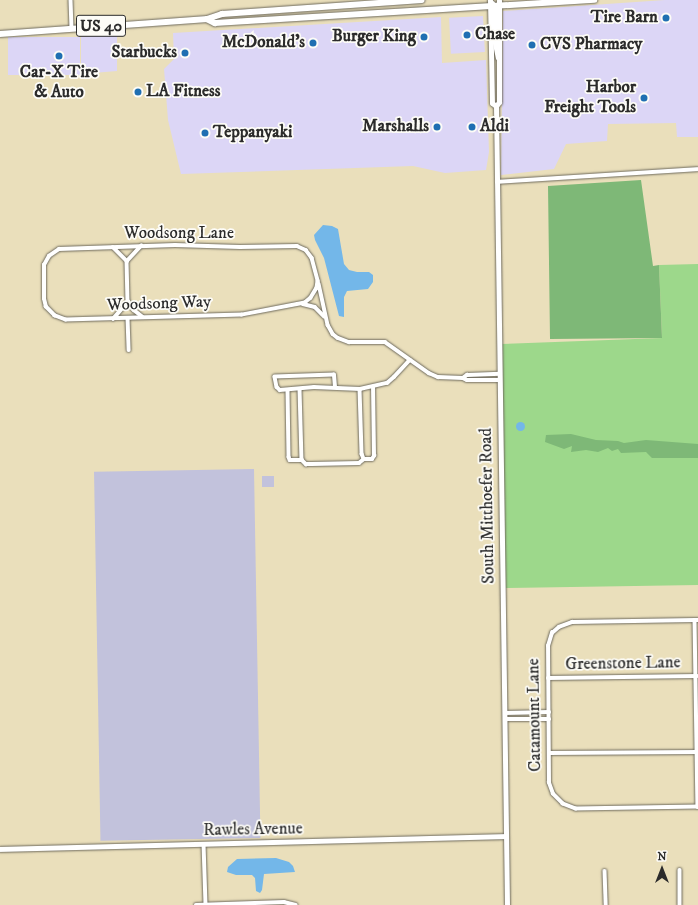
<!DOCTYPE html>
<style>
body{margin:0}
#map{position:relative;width:698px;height:905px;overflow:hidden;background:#eadfbb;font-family:"IM FELL DW Pica",serif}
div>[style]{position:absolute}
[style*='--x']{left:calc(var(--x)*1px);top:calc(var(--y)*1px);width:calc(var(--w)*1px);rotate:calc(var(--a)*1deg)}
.built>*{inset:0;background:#dcd6f6;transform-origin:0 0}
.industrial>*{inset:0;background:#c2c2dc;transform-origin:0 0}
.green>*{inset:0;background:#9dd88b}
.forest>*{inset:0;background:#7eb877}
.water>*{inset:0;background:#73b7e9}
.round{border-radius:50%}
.roads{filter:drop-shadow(0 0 1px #6e6a5d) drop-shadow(0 0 1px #6e6a5d)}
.minor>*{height:3.5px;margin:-1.75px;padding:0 1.75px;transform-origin:1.75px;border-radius:1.75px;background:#fff}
.tertiary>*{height:4.5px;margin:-2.25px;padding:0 2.25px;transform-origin:2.25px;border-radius:2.25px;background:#fff}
.secondary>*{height:5px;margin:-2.5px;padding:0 2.5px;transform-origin:2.5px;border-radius:2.5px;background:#fff}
.primary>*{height:5.5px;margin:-2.75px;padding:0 2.75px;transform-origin:2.75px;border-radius:2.75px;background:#fff}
.dots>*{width:11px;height:11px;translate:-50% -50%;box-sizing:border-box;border:2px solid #fdfcf7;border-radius:50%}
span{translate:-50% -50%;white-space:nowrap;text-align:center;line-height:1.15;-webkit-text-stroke:3.5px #fdfcf7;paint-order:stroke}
.shield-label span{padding:1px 3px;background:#fdfcf7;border:1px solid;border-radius:3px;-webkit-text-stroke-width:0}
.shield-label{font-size:16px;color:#2b2b2b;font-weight:700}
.poi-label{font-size:17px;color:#2b2b2b;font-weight:700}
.right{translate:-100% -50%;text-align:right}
.left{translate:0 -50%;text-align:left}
.street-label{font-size:17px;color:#2b2b2b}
.north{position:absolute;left:642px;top:849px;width:40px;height:40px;-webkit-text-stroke:3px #fdfcf7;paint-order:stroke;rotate:0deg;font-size:11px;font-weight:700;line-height:16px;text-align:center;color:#2b2b2b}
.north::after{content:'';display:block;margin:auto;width:14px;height:18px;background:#2b2b2b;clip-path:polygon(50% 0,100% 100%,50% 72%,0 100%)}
</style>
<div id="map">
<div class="built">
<div style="clip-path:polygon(665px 0,698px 0,698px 137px,677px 137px,676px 123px,608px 124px,607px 141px,566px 144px,554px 169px,501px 175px,503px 11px)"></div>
<div style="left:483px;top:16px;width:36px;height:34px;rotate:87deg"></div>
<div style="clip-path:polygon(441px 17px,442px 63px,486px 60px,489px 152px,486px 170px,445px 173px,413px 166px,181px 174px,168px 120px,164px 69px,174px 59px,173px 33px)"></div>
<div style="clip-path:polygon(117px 34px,117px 71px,81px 74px,81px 37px)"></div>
<div style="left:80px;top:37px;width:38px;height:72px;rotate:90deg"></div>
</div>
<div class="industrial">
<div style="left:254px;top:469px;width:369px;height:160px;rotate:89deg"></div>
<div style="left:262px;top:476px;width:12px;height:11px"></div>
</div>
<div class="green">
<div style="clip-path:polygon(698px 264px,698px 585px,503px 588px,500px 344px,662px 338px,659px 265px)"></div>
</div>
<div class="forest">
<div style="clip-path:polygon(641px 180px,653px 266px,659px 265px,662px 338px,550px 339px,548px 186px)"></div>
<div style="clip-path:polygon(571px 434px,596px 440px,618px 441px,624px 443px,646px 440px,698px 444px,698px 458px,652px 458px,646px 452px,621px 453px,618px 449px,612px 451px,608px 448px,598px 452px,586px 450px,571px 452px,572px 446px,564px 449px,545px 442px,546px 435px)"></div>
</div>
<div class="water">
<div style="clip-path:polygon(323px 225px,332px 226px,338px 229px,344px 264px,349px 270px,357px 272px,369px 272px,373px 275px,373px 282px,368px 289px,347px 291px,344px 297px,344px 317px,339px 316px,324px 258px,315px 240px,314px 235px)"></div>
<div class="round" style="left:515.5px;top:421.5px;width:9px;height:9px"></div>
<div style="clip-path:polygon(276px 858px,289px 862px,293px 866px,295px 872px,264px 874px,262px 890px,260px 893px,256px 891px,255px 878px,252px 875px,236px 875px,227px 872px,228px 867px,237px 859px)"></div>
</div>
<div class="roads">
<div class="minor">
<div style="--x:71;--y:0;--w:28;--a:88"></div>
<div style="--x:497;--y:182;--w:201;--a:-3.7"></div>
<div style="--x:175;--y:245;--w:65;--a:1.8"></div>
<div style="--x:240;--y:247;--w:57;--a:-1"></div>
<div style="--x:297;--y:246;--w:10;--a:24"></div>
<div style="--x:306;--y:250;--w:10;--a:53"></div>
<div style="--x:312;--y:258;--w:24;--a:75"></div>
<div style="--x:318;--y:281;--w:7;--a:98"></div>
<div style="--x:317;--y:288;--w:12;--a:121"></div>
<div style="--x:311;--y:298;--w:8;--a:140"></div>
<div style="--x:305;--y:303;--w:64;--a:169.2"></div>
<div style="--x:242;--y:315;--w:176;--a:178.4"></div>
<div style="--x:66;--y:320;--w:12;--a:-160"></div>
<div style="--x:55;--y:316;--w:13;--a:-135"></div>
<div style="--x:46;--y:307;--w:8;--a:-104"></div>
<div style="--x:44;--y:299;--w:34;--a:-90"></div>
<div style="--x:44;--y:265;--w:10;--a:-61"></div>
<div style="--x:49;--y:256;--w:12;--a:-35"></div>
<div style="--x:59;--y:249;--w:116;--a:-2"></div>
<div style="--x:113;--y:247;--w:20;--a:45"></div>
<div style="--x:127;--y:261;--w:41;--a:88.6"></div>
<div style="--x:127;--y:261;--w:21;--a:-47"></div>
<div style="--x:319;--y:284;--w:42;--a:77.6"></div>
<div style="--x:328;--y:325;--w:10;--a:61"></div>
<div style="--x:333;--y:334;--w:6;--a:39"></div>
<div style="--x:338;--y:338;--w:12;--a:20"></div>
<div style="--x:349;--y:342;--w:36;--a:0"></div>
<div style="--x:385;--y:342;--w:54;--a:35.2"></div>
<div style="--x:429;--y:373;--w:10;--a:24"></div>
<div style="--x:438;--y:377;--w:25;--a:2"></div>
<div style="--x:463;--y:378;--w:5;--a:-37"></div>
<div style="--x:467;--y:375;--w:33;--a:-2"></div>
<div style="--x:128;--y:302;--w:10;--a:53"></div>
<div style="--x:134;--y:310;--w:11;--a:38"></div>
<div style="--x:303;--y:304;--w:12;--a:14"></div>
<div style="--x:315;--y:307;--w:13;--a:45"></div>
<div style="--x:128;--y:318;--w:32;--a:88"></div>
<div style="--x:113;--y:319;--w:23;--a:-49"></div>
<div style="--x:463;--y:378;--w:4;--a:27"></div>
<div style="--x:467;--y:380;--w:33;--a:0"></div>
<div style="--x:335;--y:387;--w:12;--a:-95"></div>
<div style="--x:334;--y:375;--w:59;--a:178.1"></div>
<div style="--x:275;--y:377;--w:10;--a:79"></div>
<div style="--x:277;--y:387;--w:4;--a:45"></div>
<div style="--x:280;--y:390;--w:34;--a:-5"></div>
<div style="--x:314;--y:387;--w:46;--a:2.5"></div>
<div style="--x:360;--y:389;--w:28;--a:-13"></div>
<div style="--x:387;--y:383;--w:9;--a:-41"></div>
<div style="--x:394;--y:377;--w:23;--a:-47"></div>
<div style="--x:300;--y:389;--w:71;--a:88.4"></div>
<div style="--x:302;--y:460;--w:6;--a:45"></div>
<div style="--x:306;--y:464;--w:6;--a:0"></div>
<div style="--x:312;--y:464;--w:47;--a:-1.2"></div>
<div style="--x:359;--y:463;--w:6;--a:-39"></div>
<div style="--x:360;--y:389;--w:65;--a:88.2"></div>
<div style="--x:362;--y:454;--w:5;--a:68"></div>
<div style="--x:364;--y:459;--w:8;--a:0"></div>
<div style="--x:372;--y:459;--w:4;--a:-56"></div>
<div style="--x:374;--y:456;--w:68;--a:-90.8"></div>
<div style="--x:288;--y:391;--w:66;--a:89.1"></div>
<div style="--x:289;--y:457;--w:3;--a:72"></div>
<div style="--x:290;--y:460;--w:12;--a:0"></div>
<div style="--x:695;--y:620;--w:187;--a:89.1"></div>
<div style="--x:698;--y:807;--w:122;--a:179.1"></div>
<div style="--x:576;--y:809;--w:14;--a:-159"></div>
<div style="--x:563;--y:804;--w:14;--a:-135"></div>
<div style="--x:553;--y:794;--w:12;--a:-110"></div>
<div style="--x:549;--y:783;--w:137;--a:-90.4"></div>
<div style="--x:548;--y:646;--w:14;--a:-73"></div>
<div style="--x:552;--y:633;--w:9;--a:-41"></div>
<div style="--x:559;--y:627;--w:14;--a:-21"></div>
<div style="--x:572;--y:622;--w:123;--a:-0.9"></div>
<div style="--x:695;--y:620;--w:3;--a:0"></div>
<div style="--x:548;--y:678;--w:149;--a:-0.8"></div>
<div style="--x:505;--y:713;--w:44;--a:-1.3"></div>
<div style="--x:505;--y:719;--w:44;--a:0"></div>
<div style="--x:549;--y:753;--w:149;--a:-0.4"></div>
<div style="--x:204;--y:844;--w:60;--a:88.1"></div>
<div style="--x:680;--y:870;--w:35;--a:90"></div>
<div style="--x:605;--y:871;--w:34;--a:88"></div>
<div style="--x:196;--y:905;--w:88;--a:-2"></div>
<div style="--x:284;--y:902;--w:12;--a:14"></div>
</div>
<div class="tertiary">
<div style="--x:0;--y:849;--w:506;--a:-1.47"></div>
</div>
<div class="secondary">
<div style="--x:490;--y:0;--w:103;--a:88.9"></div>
<div style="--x:492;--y:103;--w:5;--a:37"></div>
<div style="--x:496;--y:106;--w:799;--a:89.21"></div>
<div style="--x:492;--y:3;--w:4;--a:63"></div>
<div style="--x:494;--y:7;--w:31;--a:90"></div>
<div style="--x:494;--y:38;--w:20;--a:79"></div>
<div style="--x:496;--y:106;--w:5;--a:-53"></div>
<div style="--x:499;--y:102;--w:102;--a:-90"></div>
</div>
<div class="primary">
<div style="--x:207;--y:19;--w:9;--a:27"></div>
<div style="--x:215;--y:23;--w:380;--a:-3.5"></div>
<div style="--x:0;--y:34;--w:208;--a:-4.1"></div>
<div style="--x:207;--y:19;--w:16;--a:-18"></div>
<div style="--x:222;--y:14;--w:200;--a:-4"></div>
</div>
</div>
<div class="dots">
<div style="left:666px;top:18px;background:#1f6fb2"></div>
<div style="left:467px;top:35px;background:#1f6fb2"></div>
<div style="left:424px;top:37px;background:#1f6fb2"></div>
<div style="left:313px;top:43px;background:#1f6fb2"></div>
<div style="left:532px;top:45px;background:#1f6fb2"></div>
<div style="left:185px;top:53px;background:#1f6fb2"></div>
<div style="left:59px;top:56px;background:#1f6fb2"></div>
<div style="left:138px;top:92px;background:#1f6fb2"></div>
<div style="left:644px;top:98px;background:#1f6fb2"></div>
<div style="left:437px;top:127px;background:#1f6fb2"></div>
<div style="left:472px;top:127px;background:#1f6fb2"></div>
<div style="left:205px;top:133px;background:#1f6fb2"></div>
</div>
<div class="shield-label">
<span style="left:101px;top:26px">US 40</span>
</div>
<div class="poi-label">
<span class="right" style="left:658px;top:18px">Tire Barn</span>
<span class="left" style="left:475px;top:35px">Chase</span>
<span class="right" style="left:416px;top:37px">Burger King</span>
<span class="right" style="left:305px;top:43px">McDonald's</span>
<span class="left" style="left:540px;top:45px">CVS Pharmacy</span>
<span class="right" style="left:177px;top:53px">Starbucks</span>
<span style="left:59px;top:83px">Car-X Tire<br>&amp; Auto</span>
<span class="right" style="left:636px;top:98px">Harbor<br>Freight Tools</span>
<span class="left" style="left:146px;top:92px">LA Fitness</span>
<span class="right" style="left:429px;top:127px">Marshalls</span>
<span class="left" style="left:480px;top:127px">Aldi</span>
<span class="left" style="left:213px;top:133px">Teppanyaki</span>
</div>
<div class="street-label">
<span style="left:179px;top:234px">Woodsong Lane</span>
<span style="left:159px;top:304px;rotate:-2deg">Woodsong Way</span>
<span style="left:488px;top:506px;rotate:-91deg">South Mitthoefer Road</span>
<span style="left:623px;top:664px;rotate:-1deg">Greenstone Lane</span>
<span style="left:535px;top:715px;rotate:-91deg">Catamount Lane</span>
<span style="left:253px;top:830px;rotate:-1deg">Rawles Avenue</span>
</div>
<div class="north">N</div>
</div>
